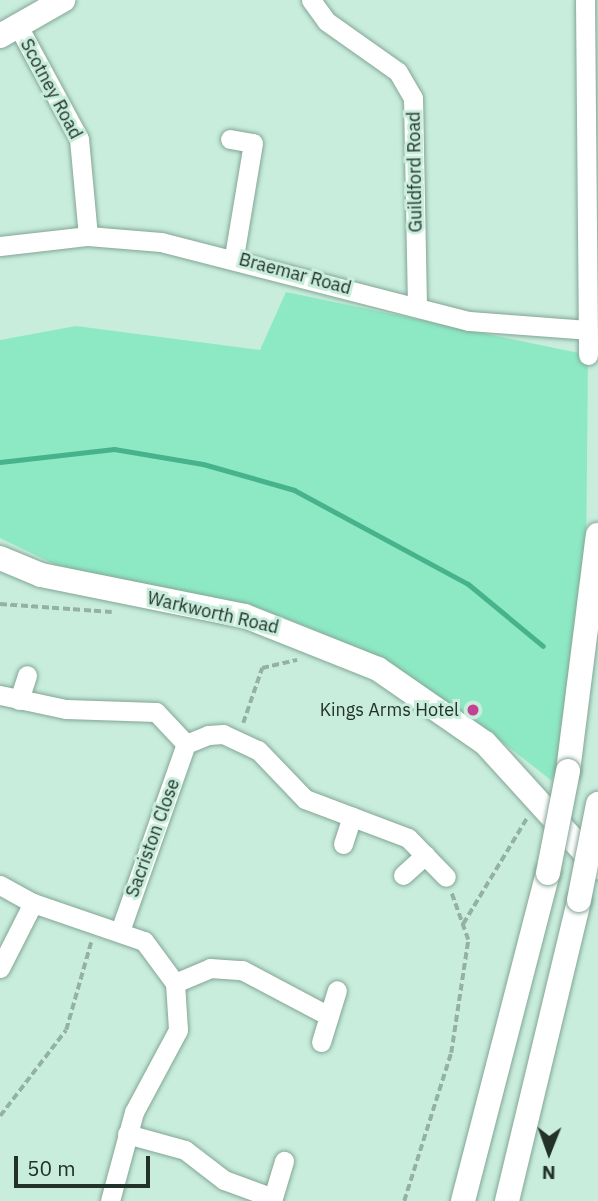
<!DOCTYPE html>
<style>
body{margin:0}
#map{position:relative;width:598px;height:1201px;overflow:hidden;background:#c8eddc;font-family:"IBM Plex Sans",sans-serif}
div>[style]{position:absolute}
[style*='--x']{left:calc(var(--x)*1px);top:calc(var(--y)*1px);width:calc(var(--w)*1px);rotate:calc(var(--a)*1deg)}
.green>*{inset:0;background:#8de9c4}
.stream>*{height:5px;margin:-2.5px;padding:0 2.5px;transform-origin:2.5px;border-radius:2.5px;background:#46b38c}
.path>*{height:3.5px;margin-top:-1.75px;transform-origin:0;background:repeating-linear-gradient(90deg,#94b1a4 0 7px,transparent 0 10.5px)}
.roads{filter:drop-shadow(0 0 2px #83a596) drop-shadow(0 0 2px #83a596)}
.minor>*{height:19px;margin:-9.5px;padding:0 9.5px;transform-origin:9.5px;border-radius:9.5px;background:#fff}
.tertiary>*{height:24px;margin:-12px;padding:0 12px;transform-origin:12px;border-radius:12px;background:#fff}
.bridges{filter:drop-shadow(0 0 2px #83a596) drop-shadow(0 0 2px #83a596)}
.tertiary-bridge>*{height:24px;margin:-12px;padding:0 12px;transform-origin:12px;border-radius:12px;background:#fff}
.dots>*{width:19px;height:19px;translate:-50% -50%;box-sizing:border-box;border:4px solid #c8eddc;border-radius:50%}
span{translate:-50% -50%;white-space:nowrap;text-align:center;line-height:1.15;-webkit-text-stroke:6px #c8eddc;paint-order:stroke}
.street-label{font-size:18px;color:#23312b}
.poi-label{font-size:18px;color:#23312b}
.right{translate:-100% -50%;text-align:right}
.north{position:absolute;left:514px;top:1117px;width:70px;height:70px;-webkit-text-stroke:5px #c8eddc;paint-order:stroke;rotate:181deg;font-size:19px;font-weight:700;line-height:28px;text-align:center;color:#23312b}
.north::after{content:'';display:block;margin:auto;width:24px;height:32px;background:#23312b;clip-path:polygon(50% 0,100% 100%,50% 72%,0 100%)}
.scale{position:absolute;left:14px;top:1156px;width:136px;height:32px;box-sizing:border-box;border:4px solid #23312b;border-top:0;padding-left:9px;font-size:21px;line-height:24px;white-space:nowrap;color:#23312b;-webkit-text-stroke:5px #c8eddc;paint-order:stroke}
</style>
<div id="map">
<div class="green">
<div style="clip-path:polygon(286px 292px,588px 355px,586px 574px,566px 737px,552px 781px,478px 723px,363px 650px,283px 617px,56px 565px,0 538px,0 340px,76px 326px,260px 350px)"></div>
</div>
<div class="stream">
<div style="--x:0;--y:462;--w:115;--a:-6.5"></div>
<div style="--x:114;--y:449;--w:90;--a:9.6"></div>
<div style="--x:203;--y:464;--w:95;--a:15.9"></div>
<div style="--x:294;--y:490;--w:198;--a:28.4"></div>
<div style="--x:468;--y:584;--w:97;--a:39.6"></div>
</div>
<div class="path">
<div style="--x:0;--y:604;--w:112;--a:4.1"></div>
<div style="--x:243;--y:723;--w:58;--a:-70.9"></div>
<div style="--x:262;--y:668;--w:36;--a:-13"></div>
<div style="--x:463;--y:924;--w:124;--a:-58.9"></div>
<div style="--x:0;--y:1116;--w:108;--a:-52.5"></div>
<div style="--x:66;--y:1030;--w:91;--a:-74.1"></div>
<div style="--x:404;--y:1201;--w:155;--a:-72.4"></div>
<div style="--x:451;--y:1053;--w:114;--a:-81.4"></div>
<div style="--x:468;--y:940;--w:51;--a:-109.5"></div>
</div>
<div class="roads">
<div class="minor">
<div style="--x:311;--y:0;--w:26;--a:54"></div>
<div style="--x:326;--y:21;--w:88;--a:35.3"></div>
<div style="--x:398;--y:72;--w:30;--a:60"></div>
<div style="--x:413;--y:98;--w:209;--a:88.9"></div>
<div style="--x:585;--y:0;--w:355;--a:89.5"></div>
<div style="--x:18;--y:26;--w:128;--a:61.6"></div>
<div style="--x:79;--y:139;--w:97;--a:84.7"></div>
<div style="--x:230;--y:139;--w:23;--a:10"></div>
<div style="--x:253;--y:143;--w:116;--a:99.5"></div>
<div style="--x:0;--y:246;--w:89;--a:-6.5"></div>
<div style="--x:88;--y:236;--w:73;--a:4.7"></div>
<div style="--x:161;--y:242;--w:318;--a:14.4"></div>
<div style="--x:469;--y:321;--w:119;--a:4.3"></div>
<div style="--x:0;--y:695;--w:67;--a:12"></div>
<div style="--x:66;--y:709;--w:90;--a:1.9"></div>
<div style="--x:156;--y:712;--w:44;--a:46.8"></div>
<div style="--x:19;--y:700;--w:26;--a:-72"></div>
<div style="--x:343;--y:844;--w:29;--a:-72"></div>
<div style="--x:403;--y:875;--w:30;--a:-42"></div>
<div style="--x:0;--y:885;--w:38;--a:29"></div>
<div style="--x:33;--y:903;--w:117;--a:18.9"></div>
<div style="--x:144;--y:941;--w:52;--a:53.6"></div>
<div style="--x:175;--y:983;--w:47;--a:86.3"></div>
<div style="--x:178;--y:1030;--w:93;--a:118.2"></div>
<div style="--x:134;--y:1112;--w:92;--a:105.1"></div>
<div style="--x:120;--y:931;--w:198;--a:-70.6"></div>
<div style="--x:186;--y:744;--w:24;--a:-22"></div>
<div style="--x:208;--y:735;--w:15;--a:-4"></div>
<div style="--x:223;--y:734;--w:38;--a:25"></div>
<div style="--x:258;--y:750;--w:68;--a:46.2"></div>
<div style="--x:305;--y:799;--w:110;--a:20.7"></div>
<div style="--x:408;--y:838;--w:54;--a:45.7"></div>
<div style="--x:0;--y:968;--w:73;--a:-63.1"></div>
<div style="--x:175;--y:983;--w:38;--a:-23"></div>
<div style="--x:210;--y:968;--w:32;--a:4"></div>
<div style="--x:242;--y:970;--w:98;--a:27.9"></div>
<div style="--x:321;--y:1042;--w:54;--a:-72.9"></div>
<div style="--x:127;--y:1134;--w:60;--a:15.4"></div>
<div style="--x:185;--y:1150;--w:49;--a:37.6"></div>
<div style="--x:224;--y:1180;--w:52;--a:20.2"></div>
<div style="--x:272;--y:1201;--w:42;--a:-73.3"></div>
</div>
<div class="tertiary">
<div style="--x:0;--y:36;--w:73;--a:-29.7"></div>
<div style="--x:0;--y:558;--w:44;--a:22.5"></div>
<div style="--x:41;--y:575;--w:208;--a:11.4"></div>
<div style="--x:245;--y:616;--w:143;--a:21.7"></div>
<div style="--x:378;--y:669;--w:130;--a:34.7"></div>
<div style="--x:485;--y:743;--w:168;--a:47.7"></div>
<div style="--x:568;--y:771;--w:238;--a:-82.8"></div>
<div style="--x:463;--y:1201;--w:339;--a:-75.5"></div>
<div style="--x:507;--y:1201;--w:309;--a:-76.5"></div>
</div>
</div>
<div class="bridges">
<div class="tertiary-bridge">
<div style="--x:548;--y:873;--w:104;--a:-78.9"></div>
<div style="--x:579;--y:900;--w:98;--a:-78.8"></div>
</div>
</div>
<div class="dots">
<div style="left:473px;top:710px;background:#c24491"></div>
</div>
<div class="street-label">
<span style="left:51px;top:89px;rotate:62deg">Scotney Road</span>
<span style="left:415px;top:172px;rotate:-91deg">Guildford Road</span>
<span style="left:295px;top:274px;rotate:15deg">Braemar Road</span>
<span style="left:213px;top:613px;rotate:13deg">Warkworth Road</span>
<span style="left:153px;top:838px;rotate:-70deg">Sacriston Close</span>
</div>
<div class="poi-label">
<span class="right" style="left:459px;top:710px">Kings Arms Hotel</span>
</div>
<div class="north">N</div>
<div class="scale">50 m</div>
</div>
